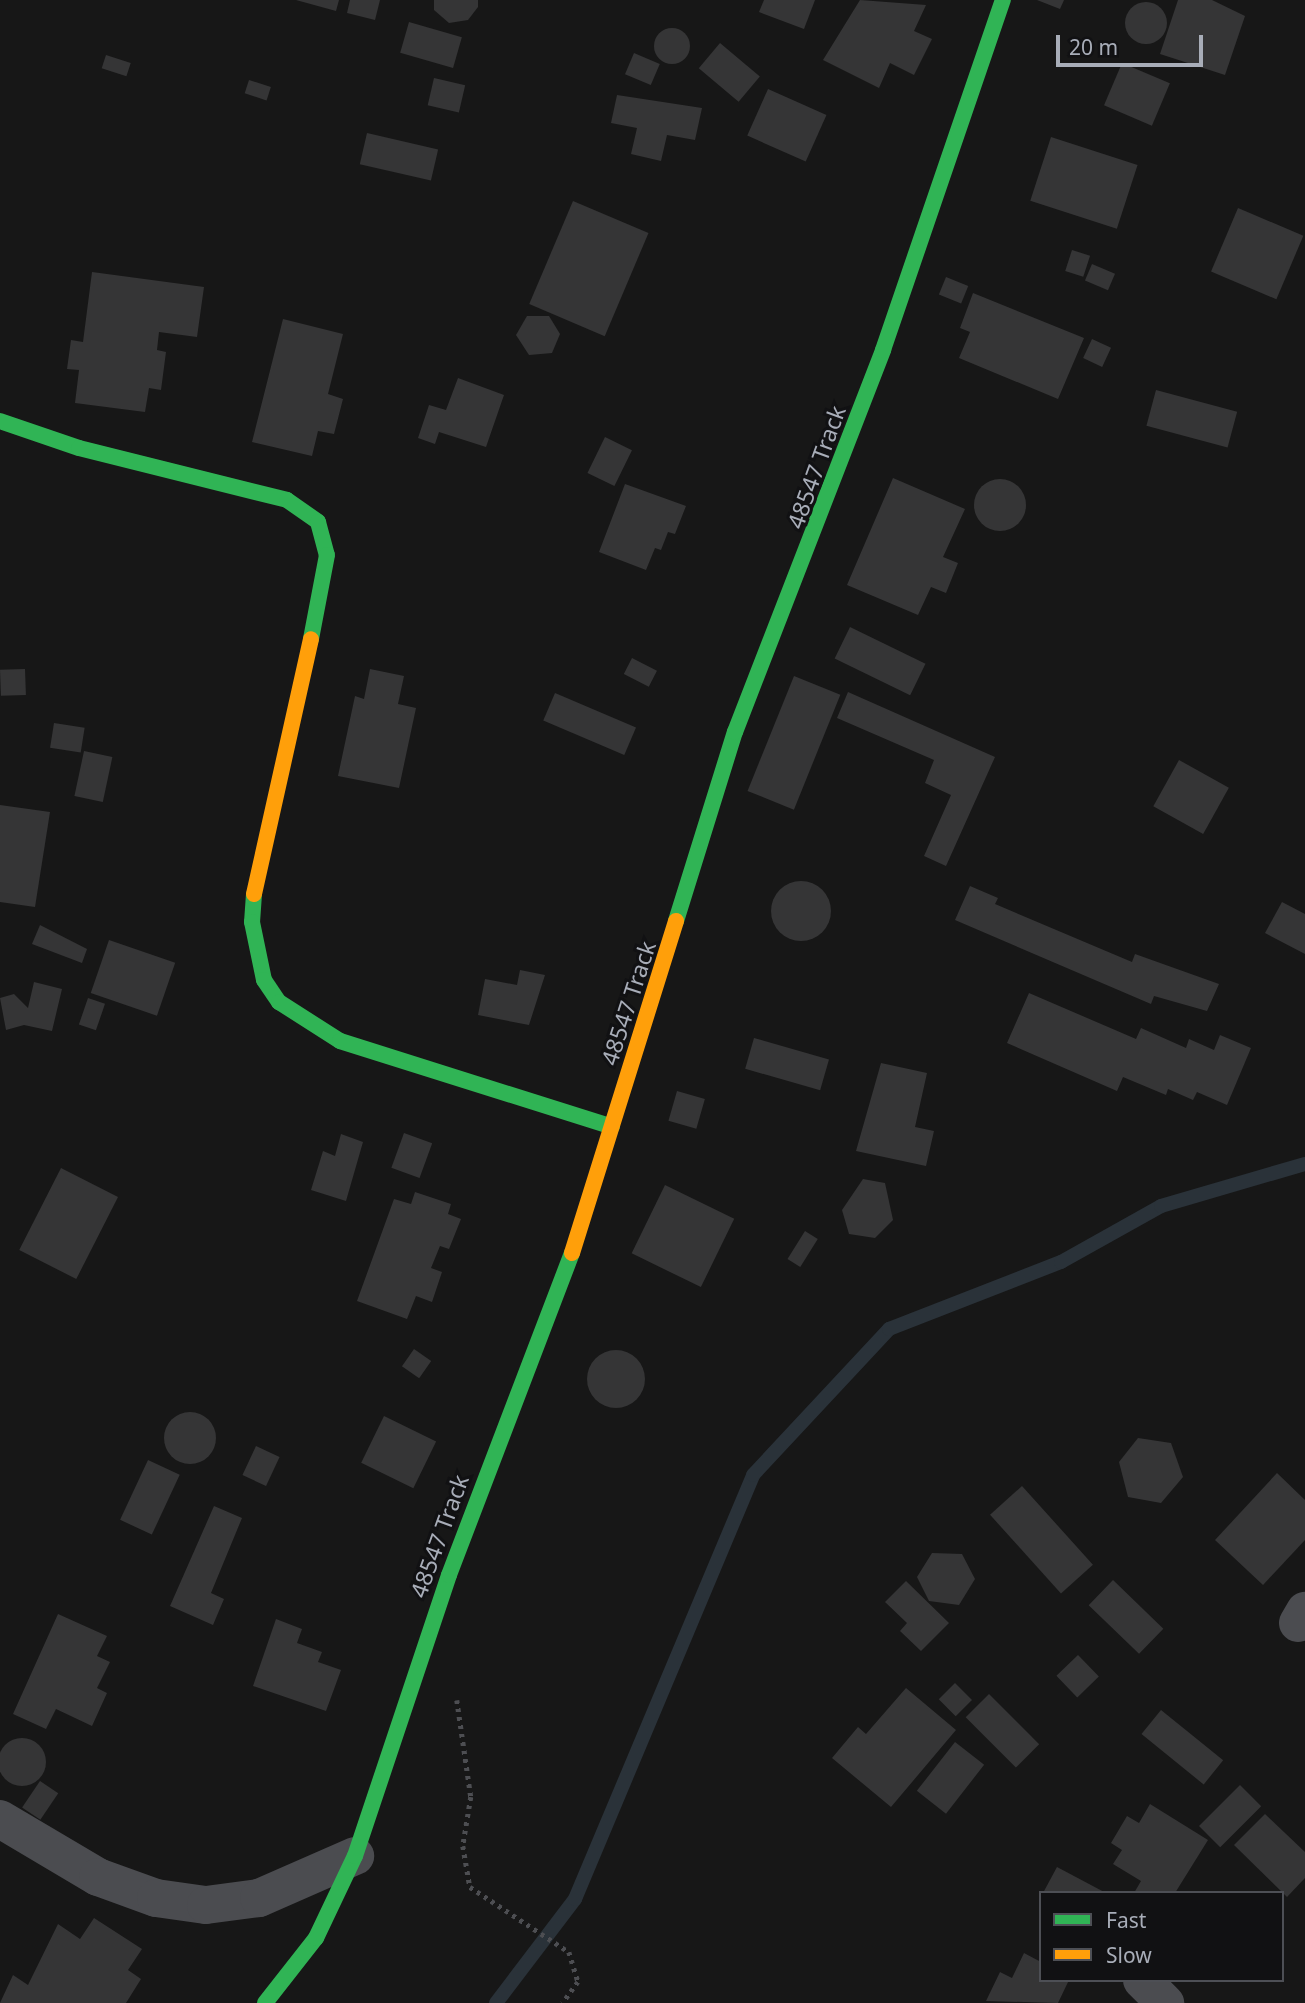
<!DOCTYPE html>
<style>
body{margin:0}
#map{position:relative;width:1305px;height:2003px;overflow:hidden;background:#171717;font-family:"Noto Sans",sans-serif}
div>[style]{position:absolute}
[style*='--x']{left:calc(var(--x)*1px);top:calc(var(--y)*1px);width:calc(var(--w)*1px);rotate:calc(var(--a)*1deg)}
.stream>*{height:14px;margin:-7px;padding:0 7px;transform-origin:7px;border-radius:7px;background:#2a3239}
.building>*{inset:0;background:#353536;transform-origin:0 0}
.round{border-radius:50%}
.path>*{height:4.5px;margin-top:-2.25px;transform-origin:0;background:repeating-linear-gradient(90deg,#4d4e52 0 3.5px,transparent 0 8.5px)}
.street>*{height:38px;margin:-19px;padding:0 19px;transform-origin:19px;border-radius:19px;background:#4b4c50}
.fast>*{height:16px;margin:-8px;padding:0 8px;transform-origin:8px;border-radius:8px;background:#30b455}
.slow>*{height:16px;margin:-8px;padding:0 8px;transform-origin:8px;border-radius:8px;background:#ff9f0a}
span{translate:-50% -50%;white-space:nowrap;text-align:center;line-height:1.15;-webkit-text-stroke:6px #111113;paint-order:stroke}
.street-label{font-size:23px;color:#a8adb8}
.legend{position:absolute;left:1039px;top:1891px;width:245px;height:91px;box-sizing:border-box;background:#111113;border:2px solid #4d4f55;margin:0;padding:9px 12px;list-style:none;font-size:21px;color:#a8adb8}
.legend li{display:flex;align-items:center;gap:14px;height:35px}
.legend b{width:35px;border:2px solid #4d4f55}
.scale{position:absolute;left:1056px;top:35px;width:147px;height:32px;box-sizing:border-box;border:4px solid #a8adb8;border-top:0;padding-left:9px;font-size:21px;line-height:24px;white-space:nowrap;color:#a8adb8;-webkit-text-stroke:5px #111113;paint-order:stroke}
</style>
<div id="map">
<div class="stream">
<div style="--x:496;--y:2003;--w:131;--a:-52.8"></div>
<div style="--x:575;--y:1899;--w:460;--a:-67.2"></div>
<div style="--x:753;--y:1475;--w:200;--a:-47"></div>
<div style="--x:889;--y:1329;--w:185;--a:-21.3"></div>
<div style="--x:1061;--y:1262;--w:115;--a:-29.2"></div>
<div style="--x:1161;--y:1206;--w:150;--a:-16.3"></div>
</div>
<div class="building">
<div style="clip-path:polygon(296px 0,339px 0,336px 11px)"></div>
<div style="clip-path:polygon(350px 0,380px 0,375px 20px,347px 13px)"></div>
<div style="clip-path:polygon(434px 0,478px 0,478px 7px,468px 20px,449px 23px,434px 10px)"></div>
<div style="clip-path:polygon(764px 0,815px 0,804px 29px,759px 12px)"></div>
<div style="clip-path:polygon(860px 0,926px 5px,914px 31px,932px 39px,914px 75px,890px 63px,879px 88px,823px 60px)"></div>
<div style="clip-path:polygon(1037px 0,1064px 0,1060px 9px)"></div>
<div style="clip-path:polygon(1178px 0,1212px 0,1245px 16px,1225px 75px,1160px 54px)"></div>
<div class="round" style="left:1125px;top:2px;width:42px;height:42px"></div>
<div style="left:409px;top:22px;width:55px;height:32px;rotate:16deg"></div>
<div class="round" style="left:654px;top:28px;width:36px;height:36px"></div>
<div style="left:720px;top:43px;width:52px;height:33px;rotate:40deg"></div>
<div style="left:634px;top:53px;width:28px;height:23px;rotate:23deg"></div>
<div style="left:106px;top:55px;width:26px;height:14px;rotate:18deg"></div>
<div style="left:1122px;top:63px;width:52px;height:46px;rotate:23deg"></div>
<div style="left:434px;top:78px;width:32px;height:28px;rotate:13deg"></div>
<div style="left:249px;top:80px;width:23px;height:14px;rotate:18deg"></div>
<div style="left:768px;top:89px;width:64px;height:51px;rotate:24deg"></div>
<div style="clip-path:polygon(617px 95px,702px 108px,695px 140px,667px 135px,661px 161px,631px 154px,637px 128px,611px 123px)"></div>
<div style="left:367px;top:133px;width:73px;height:32px;rotate:13deg"></div>
<div style="left:1051px;top:137px;width:91px;height:67px;rotate:18deg"></div>
<div style="left:573px;top:201px;width:82px;height:112px;rotate:23deg"></div>
<div style="left:1238px;top:208px;width:71px;height:69px;rotate:23deg"></div>
<div style="left:1072px;top:250px;width:19px;height:22px;rotate:18deg"></div>
<div style="left:1092px;top:264px;width:25px;height:18px;rotate:23deg"></div>
<div style="clip-path:polygon(92px 272px,204px 287px,197px 337px,159px 332px,157px 350px,166px 352px,161px 390px,149px 388px,145px 412px,75px 403px,79px 370px,67px 369px,71px 340px,83px 342px)"></div>
<div style="left:946px;top:277px;width:24px;height:19px;rotate:22deg"></div>
<div style="clip-path:polygon(973px 293px,1084px 338px,1058px 399px,959px 358px,970px 332px,960px 328px)"></div>
<div style="clip-path:polygon(527px 316px,549px 316px,560px 334px,552px 353px,529px 355px,516px 335px)"></div>
<div style="clip-path:polygon(283px 319px,343px 334px,328px 394px,343px 399px,334px 434px,318px 431px,312px 456px,252px 442px)"></div>
<div style="left:1092px;top:339px;width:21px;height:21px;rotate:25deg"></div>
<div style="clip-path:polygon(458px 378px,504px 395px,486px 447px,439px 432px,435px 444px,418px 438px,429px 405px,446px 410px)"></div>
<div style="left:1156px;top:390px;width:84px;height:37px;rotate:15deg"></div>
<div style="left:605px;top:437px;width:30px;height:40px;rotate:26deg"></div>
<div style="clip-path:polygon(893px 478px,965px 509px,943px 557px,958px 563px,946px 593px,931px 587px,918px 615px,847px 585px)"></div>
<div class="round" style="left:974px;top:479px;width:52px;height:52px"></div>
<div style="clip-path:polygon(625px 484px,686px 506px,675px 534px,668px 532px,661px 550px,655px 548px,646px 570px,599px 552px)"></div>
<div style="left:850px;top:627px;width:84px;height:35px;rotate:26deg"></div>
<div style="left:632px;top:658px;width:28px;height:18px;rotate:27deg"></div>
<div style="left:25px;top:669px;width:26px;height:25px;rotate:88deg"></div>
<div style="clip-path:polygon(370px 669px,404px 676px,398px 704px,416px 708px,399px 788px,338px 776px,355px 696px,364px 699px)"></div>
<div style="left:794px;top:676px;width:50px;height:124px;rotate:22deg"></div>
<div style="clip-path:polygon(848px 692px,995px 757px,946px 866px,924px 856px,951px 795px,925px 783px,934px 760px,837px 718px)"></div>
<div style="left:555px;top:693px;width:88px;height:30px;rotate:23deg"></div>
<div style="left:54px;top:723px;width:31px;height:25px;rotate:9deg"></div>
<div style="left:84px;top:751px;width:29px;height:46px;rotate:12deg"></div>
<div style="left:1179px;top:760px;width:57px;height:53px;rotate:29deg"></div>
<div style="clip-path:polygon(0 805px,50px 812px,35px 907px,0 902px)"></div>
<div class="round" style="left:771px;top:881px;width:60px;height:60px"></div>
<div style="clip-path:polygon(970px 886px,998px 898px,995px 904px,1132px 962px,1135px 954px,1219px 984px,1207px 1011px,1154px 996px,1151px 1004px,955px 920px)"></div>
<div style="clip-path:polygon(1282px 902px,1305px 914px,1305px 954px,1265px 933px)"></div>
<div style="clip-path:polygon(40px 925px,87px 949px,82px 963px,32px 944px)"></div>
<div style="left:109px;top:940px;width:70px;height:56px;rotate:19deg"></div>
<div style="clip-path:polygon(520px 970px,545px 975px,529px 1025px,478px 1015px,485px 979px,517px 985px)"></div>
<div style="clip-path:polygon(34px 982px,62px 989px,52px 1031px,24px 1025px,6px 1030px,0 998px,14px 994px,28px 1008px)"></div>
<div style="clip-path:polygon(1029px 993px,1136px 1039px,1141px 1028px,1186px 1048px,1189px 1039px,1214px 1050px,1220px 1035px,1251px 1048px,1227px 1105px,1197px 1092px,1193px 1100px,1168px 1089px,1166px 1095px,1123px 1077px,1117px 1091px,1007px 1043px)"></div>
<div style="left:88px;top:998px;width:18px;height:28px;rotate:19deg"></div>
<div style="left:754px;top:1038px;width:78px;height:32px;rotate:16deg"></div>
<div style="clip-path:polygon(881px 1063px,927px 1073px,915px 1127px,934px 1131px,926px 1166px,856px 1151px)"></div>
<div style="left:677px;top:1091px;width:29px;height:31px;rotate:16deg"></div>
<div style="left:404px;top:1133px;width:30px;height:37px;rotate:20deg"></div>
<div style="clip-path:polygon(341px 1134px,363px 1142px,346px 1201px,311px 1190px,323px 1151px,335px 1156px)"></div>
<div style="left:61px;top:1168px;width:64px;height:92px;rotate:27deg"></div>
<div style="clip-path:polygon(863px 1179px,885px 1183px,893px 1220px,875px 1238px,849px 1234px,842px 1210px)"></div>
<div style="left:665px;top:1185px;width:77px;height:76px;rotate:26deg"></div>
<div style="clip-path:polygon(415px 1192px,451px 1204px,448px 1214px,461px 1219px,449px 1249px,440px 1246px,431px 1268px,442px 1272px,432px 1302px,416px 1296px,407px 1319px,357px 1301px,394px 1199px,411px 1204px)"></div>
<div style="left:805px;top:1231px;width:15px;height:33px;rotate:32deg"></div>
<div style="left:414px;top:1349px;width:21px;height:21px;rotate:35deg"></div>
<div class="round" style="left:587px;top:1350px;width:58px;height:58px"></div>
<div class="round" style="left:164px;top:1412px;width:52px;height:52px"></div>
<div style="left:384px;top:1416px;width:58px;height:52px;rotate:26deg"></div>
<div style="clip-path:polygon(1138px 1438px,1171px 1443px,1183px 1477px,1161px 1503px,1128px 1497px,1119px 1462px)"></div>
<div style="left:256px;top:1446px;width:26px;height:32px;rotate:25deg"></div>
<div style="left:148px;top:1460px;width:35px;height:66px;rotate:25deg"></div>
<div style="clip-path:polygon(1277px 1473px,1305px 1500px,1305px 1540px,1263px 1585px,1215px 1540px)"></div>
<div style="left:1022px;top:1486px;width:106px;height:43px;rotate:48deg"></div>
<div style="clip-path:polygon(214px 1506px,242px 1518px,211px 1593px,224px 1599px,213px 1625px,170px 1606px)"></div>
<div style="clip-path:polygon(932px 1553px,962px 1554px,975px 1579px,959px 1605px,929px 1601px,917px 1577px)"></div>
<div style="left:1113px;top:1580px;width:70px;height:35px;rotate:44deg"></div>
<div style="clip-path:polygon(906px 1581px,949px 1623px,921px 1651px,900px 1631px,907px 1623px,885px 1602px)"></div>
<div style="clip-path:polygon(58px 1614px,107px 1636px,97px 1656px,110px 1662px,97px 1688px,107px 1693px,92px 1726px,56px 1709px,46px 1729px,13px 1714px)"></div>
<div style="clip-path:polygon(276px 1619px,302px 1629px,297px 1643px,322px 1652px,318px 1662px,341px 1670px,326px 1711px,253px 1686px)"></div>
<div style="left:1078px;top:1655px;width:30px;height:30px;rotate:46deg"></div>
<div style="left:955px;top:1683px;width:24px;height:23px;rotate:45deg"></div>
<div style="clip-path:polygon(906px 1688px,956px 1730px,891px 1807px,832px 1758px,858px 1727px,866px 1734px)"></div>
<div style="left:989px;top:1694px;width:71px;height:33px;rotate:45deg"></div>
<div style="left:1161px;top:1710px;width:80px;height:31px;rotate:39deg"></div>
<div class="round" style="left:-2px;top:1738px;width:48px;height:48px"></div>
<div style="left:955px;top:1742px;width:37px;height:62px;rotate:38deg"></div>
<div style="left:40px;top:1781px;width:22px;height:32px;rotate:34deg"></div>
<div style="left:1240px;top:1785px;width:30px;height:58px;rotate:45deg"></div>
<div style="clip-path:polygon(1150px 1804px,1208px 1840px,1175px 1893px,1134px 1893px,1141px 1881px,1113px 1864px,1122px 1850px,1111px 1843px,1127px 1816px,1139px 1823px)"></div>
<div style="clip-path:polygon(1265px 1814px,1305px 1852px,1305px 1878px,1287px 1897px,1234px 1845px)"></div>
<div style="clip-path:polygon(1057px 1867px,1106px 1893px,1043px 1893px)"></div>
<div style="clip-path:polygon(94px 1918px,142px 1949px,128px 1970px,141px 1979px,126px 2003px,0 2003px,13px 1975px,28px 1985px,58px 1924px,80px 1939px)"></div>
<div style="clip-path:polygon(1024px 1953px,1041px 1962px,1041px 1980px,1069px 1980px,1058px 2003px,986px 2001px,1000px 1972px,1012px 1978px)"></div>
</div>
<div class="path">
<div style="--x:457;--y:1700;--w:98;--a:81.8"></div>
<div style="--x:471;--y:1797;--w:50;--a:99.3"></div>
<div style="--x:463;--y:1846;--w:42;--a:80.3"></div>
<div style="--x:470;--y:1887;--w:118;--a:33.3"></div>
<div style="--x:569;--y:1952;--w:31;--a:73"></div>
<div style="--x:578;--y:1982;--w:26;--a:126"></div>
</div>
<div class="street">
<div style="--x:1298;--y:1623;--w:14;--a:-60"></div>
<div style="--x:0;--y:1819;--w:114;--a:30.6"></div>
<div style="--x:98;--y:1877;--w:62;--a:19.9"></div>
<div style="--x:156;--y:1898;--w:50;--a:8"></div>
<div style="--x:206;--y:1905;--w:53;--a:-7.5"></div>
<div style="--x:259;--y:1898;--w:105;--a:-23.6"></div>
<div style="--x:1142;--y:1980;--w:33;--a:45"></div>
</div>
<div class="fast">
<div style="--x:0;--y:421;--w:83;--a:18.9"></div>
<div style="--x:79;--y:448;--w:214;--a:14"></div>
<div style="--x:287;--y:500;--w:38;--a:35"></div>
<div style="--x:318;--y:522;--w:34;--a:75"></div>
<div style="--x:327;--y:555;--w:86;--a:100.8"></div>
<div style="--x:254;--y:894;--w:28;--a:94"></div>
<div style="--x:252;--y:922;--w:59;--a:78.3"></div>
<div style="--x:264;--y:980;--w:27;--a:56"></div>
<div style="--x:279;--y:1002;--w:72;--a:32.6"></div>
<div style="--x:340;--y:1041;--w:285;--a:17.5"></div>
<div style="--x:676;--y:921;--w:198;--a:-72.7"></div>
<div style="--x:735;--y:732;--w:410;--a:-68.8"></div>
<div style="--x:883;--y:350;--w:370;--a:-71.1"></div>
<div style="--x:265;--y:2003;--w:83;--a:-51.9"></div>
<div style="--x:316;--y:1938;--w:91;--a:-64.6"></div>
<div style="--x:355;--y:1856;--w:296;--a:-71.5"></div>
<div style="--x:449;--y:1575;--w:345;--a:-69.1"></div>
</div>
<div class="slow">
<div style="--x:254;--y:894;--w:261;--a:-77.4"></div>
<div style="--x:572;--y:1253;--w:348;--a:-72.6"></div>
</div>
<div class="street-label">
<span style="left:816px;top:467px;rotate:-70deg">48547 Track</span>
<span style="left:628px;top:1003px;rotate:-72deg">48547 Track</span>
<span style="left:439px;top:1536px;rotate:-70deg">48547 Track</span>
</div>
<ul class="legend">
<li><b style="height:9px;background:#30b455"></b>Fast</li>
<li><b style="height:9px;background:#ff9f0a"></b>Slow</li>
</ul>
<div class="scale">20 m</div>
</div>
